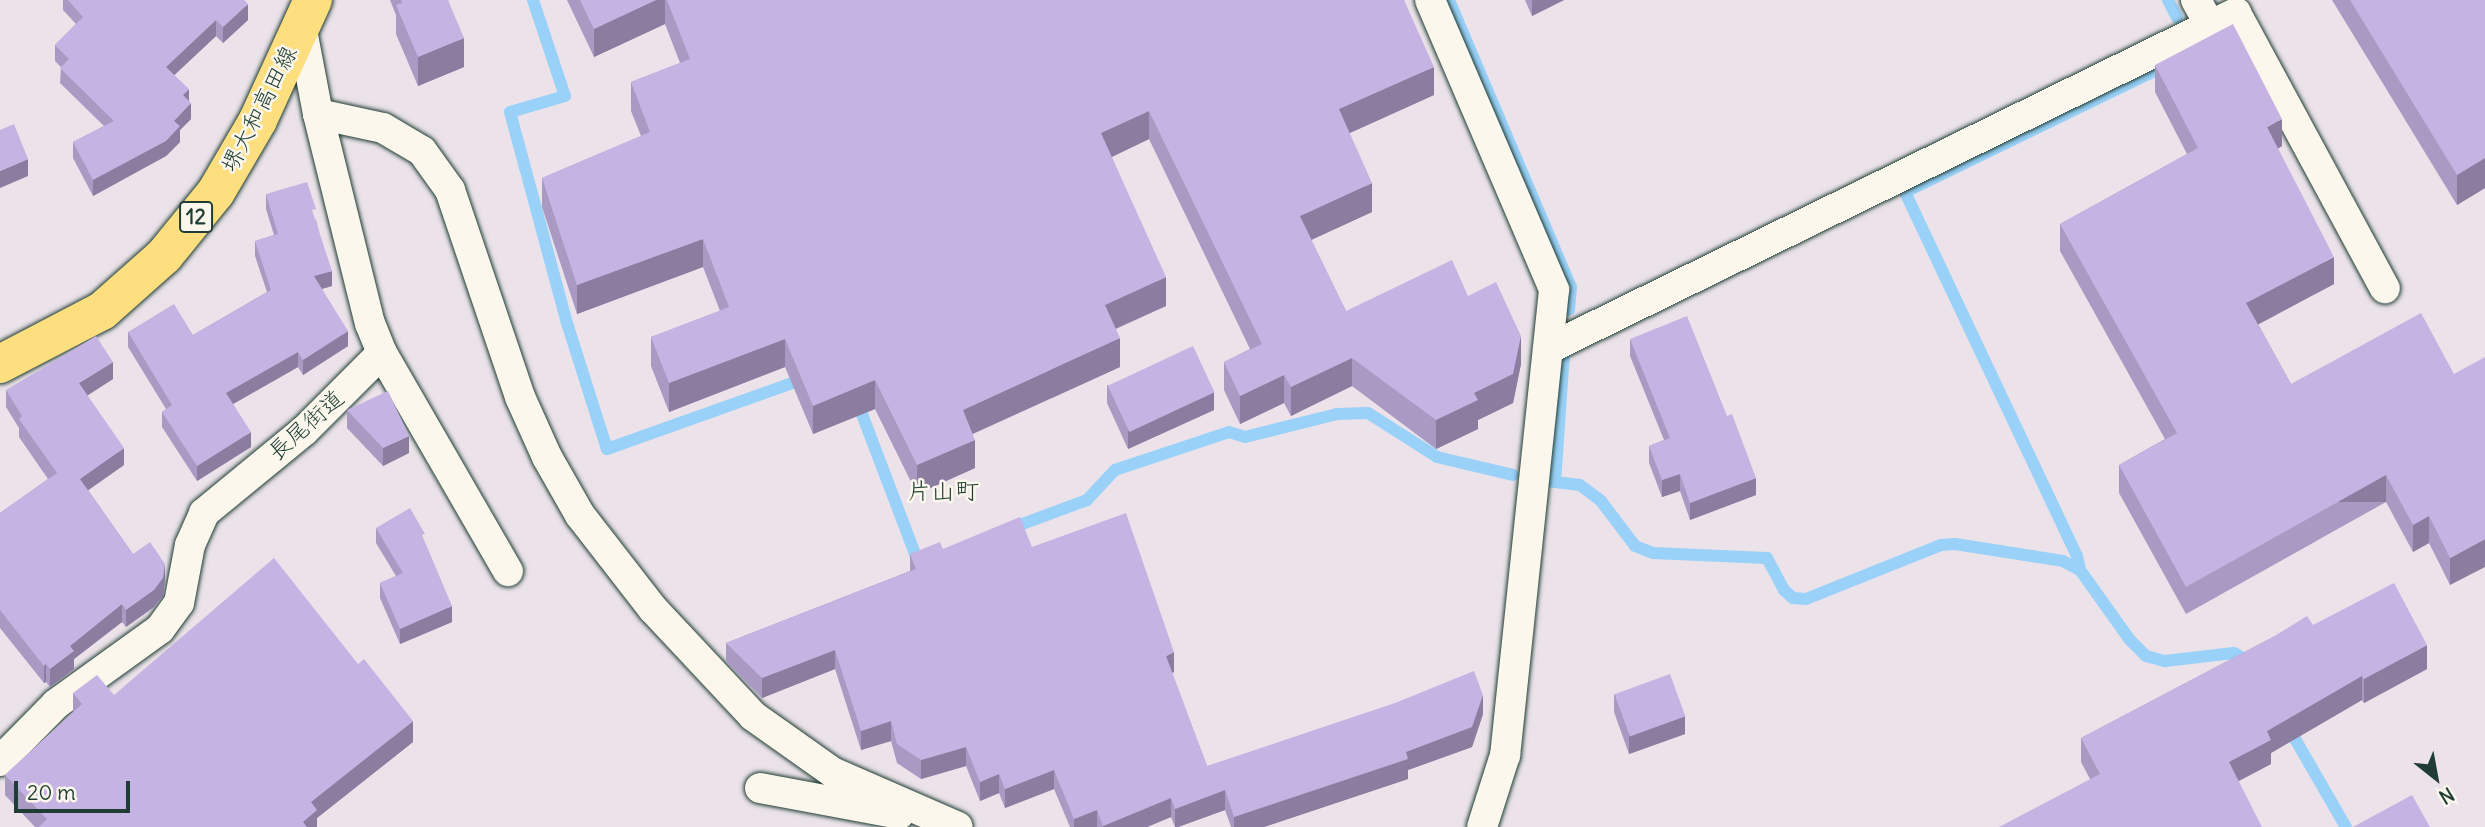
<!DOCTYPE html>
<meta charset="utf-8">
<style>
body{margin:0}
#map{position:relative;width:2485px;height:827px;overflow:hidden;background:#ebe3e9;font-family:Delius,"Klee One",sans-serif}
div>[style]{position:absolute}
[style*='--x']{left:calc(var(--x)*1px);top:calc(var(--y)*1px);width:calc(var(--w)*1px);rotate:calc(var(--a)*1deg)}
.stream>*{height:12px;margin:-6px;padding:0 6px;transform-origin:6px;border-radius:6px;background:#99d1f8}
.roads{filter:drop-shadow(0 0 2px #1f3d34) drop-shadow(0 0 2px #1f3d34)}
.street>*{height:30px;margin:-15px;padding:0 15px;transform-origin:15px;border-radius:15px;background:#fbf7ec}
.primary>*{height:38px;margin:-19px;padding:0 19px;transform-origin:19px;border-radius:19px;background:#fddf80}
.wall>*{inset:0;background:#a99ac3}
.shaded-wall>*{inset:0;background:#8a7d9f;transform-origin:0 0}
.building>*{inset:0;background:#c5b3e3;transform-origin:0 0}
span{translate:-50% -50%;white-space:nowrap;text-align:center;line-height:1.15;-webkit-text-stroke:5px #fbf7ec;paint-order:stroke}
.shield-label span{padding:2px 5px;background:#fbf7ec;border:2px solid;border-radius:5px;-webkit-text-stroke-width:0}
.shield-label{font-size:21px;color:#1f3d34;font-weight:700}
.street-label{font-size:23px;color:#1f3d34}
.neighbourhood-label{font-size:24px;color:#1f3d34}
.north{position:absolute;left:2401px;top:743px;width:70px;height:70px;-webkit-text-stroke:5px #fbf7ec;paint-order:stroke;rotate:149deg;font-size:19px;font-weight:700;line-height:28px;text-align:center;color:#1f3d34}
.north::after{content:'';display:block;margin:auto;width:24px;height:32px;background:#1f3d34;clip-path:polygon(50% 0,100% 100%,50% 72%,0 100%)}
.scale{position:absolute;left:14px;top:781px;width:116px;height:32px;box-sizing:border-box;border:4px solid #1f3d34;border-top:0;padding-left:9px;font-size:21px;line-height:24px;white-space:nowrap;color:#1f3d34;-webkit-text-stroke:5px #fbf7ec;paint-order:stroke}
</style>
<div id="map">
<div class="stream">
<div style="--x:533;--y:0;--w:101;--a:71.6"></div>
<div style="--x:565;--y:96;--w:57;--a:163.8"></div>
<div style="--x:510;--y:112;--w:219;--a:74.9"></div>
<div style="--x:567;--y:323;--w:132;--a:72.4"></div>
<div style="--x:607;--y:449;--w:211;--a:-19.6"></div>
<div style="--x:1449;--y:0;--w:312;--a:67"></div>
<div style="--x:1571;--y:287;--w:23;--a:95"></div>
<div style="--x:2168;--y:0;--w:20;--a:63"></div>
<div style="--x:857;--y:401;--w:172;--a:69.2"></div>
<div style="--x:918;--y:562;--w:5;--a:-11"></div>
<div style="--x:1547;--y:481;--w:33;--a:7"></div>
<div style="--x:1580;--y:485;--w:26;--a:37"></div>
<div style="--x:1601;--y:501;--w:56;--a:52.9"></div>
<div style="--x:1635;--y:546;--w:19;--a:21"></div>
<div style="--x:1653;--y:553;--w:114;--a:2.5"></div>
<div style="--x:1767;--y:558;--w:36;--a:62"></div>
<div style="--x:1784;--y:590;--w:12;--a:42"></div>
<div style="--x:1793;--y:598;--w:13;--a:4"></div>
<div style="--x:1806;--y:599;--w:145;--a:-21.8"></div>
<div style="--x:1941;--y:545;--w:14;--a:-4"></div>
<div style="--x:1955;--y:544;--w:109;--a:8.9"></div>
<div style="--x:2063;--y:561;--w:19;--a:28"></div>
<div style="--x:2080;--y:570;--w:86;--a:54.5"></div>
<div style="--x:2130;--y:640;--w:23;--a:45"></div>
<div style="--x:2146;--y:656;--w:20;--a:15"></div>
<div style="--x:2165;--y:661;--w:69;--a:-6.6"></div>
<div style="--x:2234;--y:653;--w:21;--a:31"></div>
<div style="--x:1555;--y:482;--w:128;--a:-86"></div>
<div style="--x:1009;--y:529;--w:83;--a:-20.4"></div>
<div style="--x:1087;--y:500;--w:41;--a:-47"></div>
<div style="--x:1115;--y:470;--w:120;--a:-18.4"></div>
<div style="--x:1229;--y:432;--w:17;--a:17"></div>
<div style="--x:1245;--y:437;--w:95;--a:-14"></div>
<div style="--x:1337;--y:414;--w:31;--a:-2"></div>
<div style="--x:1368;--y:413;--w:82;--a:32.5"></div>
<div style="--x:1437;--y:457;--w:78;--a:13.3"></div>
<div style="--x:2080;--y:570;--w:14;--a:-102"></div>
<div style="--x:2077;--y:556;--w:403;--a:-115.3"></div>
<div style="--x:1905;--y:192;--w:293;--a:-25.9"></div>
<div style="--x:2287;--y:725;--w:118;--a:60"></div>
</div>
<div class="roads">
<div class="street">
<div style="--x:1430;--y:0;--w:315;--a:66.8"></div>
<div style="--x:1554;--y:290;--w:468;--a:96"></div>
<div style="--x:1505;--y:755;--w:76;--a:107.7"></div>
<div style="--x:2196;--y:0;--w:29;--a:61"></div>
<div style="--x:2210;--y:25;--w:29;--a:-25"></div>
<div style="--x:2236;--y:13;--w:313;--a:61.6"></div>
<div style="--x:318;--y:114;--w:66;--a:12.2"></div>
<div style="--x:383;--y:128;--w:45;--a:30.5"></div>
<div style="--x:422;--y:151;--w:48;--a:54.3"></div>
<div style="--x:450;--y:190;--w:219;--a:71.3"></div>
<div style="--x:520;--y:397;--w:66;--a:65.8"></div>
<div style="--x:547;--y:457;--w:67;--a:60.4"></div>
<div style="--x:580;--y:515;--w:119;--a:52.2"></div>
<div style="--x:653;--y:609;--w:146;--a:46.9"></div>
<div style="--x:753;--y:716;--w:97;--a:35.3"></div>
<div style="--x:832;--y:772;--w:137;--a:23.6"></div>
<div style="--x:1548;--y:349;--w:737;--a:-26.08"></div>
<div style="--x:382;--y:353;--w:252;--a:60"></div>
<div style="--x:0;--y:761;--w:80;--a:-45.5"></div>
<div style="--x:56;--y:704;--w:128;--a:-35.8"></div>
<div style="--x:160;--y:629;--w:32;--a:-54"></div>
<div style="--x:179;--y:603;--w:59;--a:-79.3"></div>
<div style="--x:190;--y:545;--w:35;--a:-66"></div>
<div style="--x:204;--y:513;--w:129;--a:-39.4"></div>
<div style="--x:304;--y:431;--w:110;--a:-45"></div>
<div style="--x:382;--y:353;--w:31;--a:-112"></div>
<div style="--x:370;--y:324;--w:216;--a:-103.9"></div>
<div style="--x:318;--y:114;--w:96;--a:-100.8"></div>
<div style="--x:760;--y:788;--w:142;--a:10.5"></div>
</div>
<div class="primary">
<div style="--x:0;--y:364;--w:115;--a:-27.5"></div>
<div style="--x:102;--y:311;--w:83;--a:-41.6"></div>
<div style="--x:164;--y:256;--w:82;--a:-50.9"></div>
<div style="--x:216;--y:192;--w:83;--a:-59.7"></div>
<div style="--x:258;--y:120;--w:132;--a:-65.4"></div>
</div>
</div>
<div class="wall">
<div style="clip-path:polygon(63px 0,244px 0,248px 20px,223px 43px,216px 36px,174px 75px,189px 100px,191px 119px,180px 130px,180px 142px,166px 156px,93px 196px,73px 158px,73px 142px,104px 126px,60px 83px,61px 67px,55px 61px,55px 45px,76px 24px,63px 10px)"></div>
<div style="clip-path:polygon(390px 0,448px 0,464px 67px,418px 86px,396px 34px,396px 15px)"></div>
<div style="clip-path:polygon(567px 0,1404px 0,1434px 95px,1349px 133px,1372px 212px,1311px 240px,1346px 311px,1468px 296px,1521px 364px,1513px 403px,1478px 420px,1478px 429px,1436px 449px,1352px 386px,1291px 416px,1284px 403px,1240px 424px,1224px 390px,1224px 362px,1250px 349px,1149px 139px,1112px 157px,1166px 306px,1116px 329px,1120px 367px,973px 434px,975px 468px,917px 494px,875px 409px,813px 434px,785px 367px,669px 412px,651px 366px,651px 337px,720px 311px,703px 267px,577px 314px,542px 207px,542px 178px,641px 136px,631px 111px,631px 82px,680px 63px,665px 24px,594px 57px)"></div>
<div style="clip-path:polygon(1525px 0,1564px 0,1532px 16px)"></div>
<div style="clip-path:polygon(2332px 0,2485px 0,2485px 188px,2457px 205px)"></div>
<div style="clip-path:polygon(2155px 65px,2282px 146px,2278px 149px,2334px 284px,2258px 324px,2291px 384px,2454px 374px,2450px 585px,2429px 543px,2413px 552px,2386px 502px,2186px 614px,2119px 493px,2119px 465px,2165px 439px,2060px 251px,2060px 224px,2187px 154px,2155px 92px)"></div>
<div style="clip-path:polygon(266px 194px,316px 220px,332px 286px,322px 289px,348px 346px,303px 375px,298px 367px,233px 404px,251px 447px,197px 481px,162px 427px,162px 412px,166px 409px,128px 347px,128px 332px,193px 335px,267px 292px,255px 256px,255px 241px,274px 235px,266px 209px)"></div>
<div style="clip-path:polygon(1630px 339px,1756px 495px,1690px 520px,1680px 491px,1662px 497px,1649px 463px,1649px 446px,1664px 440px,1630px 356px)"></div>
<div style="clip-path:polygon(113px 379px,87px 395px,124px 465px,88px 490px,133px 554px,165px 582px,163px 596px,154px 607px,126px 627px,122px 622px,74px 659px,74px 669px,50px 687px,46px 682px,44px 683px,0 628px,0 513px,48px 479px,19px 437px,19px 428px,6px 407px,6px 390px)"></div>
<div style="clip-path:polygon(1107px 385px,1214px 410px,1128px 449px,1107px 403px)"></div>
<div style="clip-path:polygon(347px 410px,409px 453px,383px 466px,347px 428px)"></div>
<div style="clip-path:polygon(376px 528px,425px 543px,452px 622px,400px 644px,380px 598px,380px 583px,396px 576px,376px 543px)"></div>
<div style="clip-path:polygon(1032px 547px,1174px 672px,1172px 673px,1207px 766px,1483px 714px,1472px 747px,1408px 770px,1408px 779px,1264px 827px,1231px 827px,1225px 810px,1178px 827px,1175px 827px,1171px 817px,1147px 827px,1070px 827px,1054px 789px,1005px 808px,999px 793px,980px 801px,966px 766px,921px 779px,897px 763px,891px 741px,861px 750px,835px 669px,762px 698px,726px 662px,726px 643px,910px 571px,910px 554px,943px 549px)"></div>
<div style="clip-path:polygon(2313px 625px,2427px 669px,2364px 703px,2362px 700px,2271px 753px,2271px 764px,2239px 781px,2090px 779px,2081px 762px,2081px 738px,2273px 637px)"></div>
<div style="clip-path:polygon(73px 693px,114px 695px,413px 742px,317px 818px,317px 827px,35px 827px,5px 795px,5px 775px,73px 712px)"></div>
<div style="clip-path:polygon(1614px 694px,1685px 734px,1629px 754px,1614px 712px)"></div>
</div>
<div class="shaded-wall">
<div style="clip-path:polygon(656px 0,665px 0,665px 24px,594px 57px,594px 29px)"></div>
<div style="clip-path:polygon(1532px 0,1564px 0,1532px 16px)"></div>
<div style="clip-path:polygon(248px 4px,248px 20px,223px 43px,223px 27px)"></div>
<div style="clip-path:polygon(216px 20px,216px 36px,166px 83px,166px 67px)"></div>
<div style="clip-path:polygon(464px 38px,464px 67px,418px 86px,418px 57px)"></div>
<div style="clip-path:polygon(1434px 67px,1434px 95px,1339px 138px,1339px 109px)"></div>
<div style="clip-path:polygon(189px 89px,189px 104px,183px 95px)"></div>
<div style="clip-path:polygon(191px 103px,191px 119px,180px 130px,180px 142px,166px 156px,93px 196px,93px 180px,174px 121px)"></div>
<div style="clip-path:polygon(1149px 111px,1149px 139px,1101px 162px,1101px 133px)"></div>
<div style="clip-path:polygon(2282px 119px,2282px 146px,2267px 154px,2267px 127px)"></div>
<div style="clip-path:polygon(2485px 158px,2485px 188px,2457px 205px,2457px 175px)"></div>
<div style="clip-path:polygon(28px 159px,28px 176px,0 188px,0 171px)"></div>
<div style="clip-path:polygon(1372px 183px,1372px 212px,1300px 245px,1300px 216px)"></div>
<div style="clip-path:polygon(703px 239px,703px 267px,577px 314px,577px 285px)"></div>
<div style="clip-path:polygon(2334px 257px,2334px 284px,2246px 331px,2246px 303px)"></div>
<div style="clip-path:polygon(332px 271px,332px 286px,314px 291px,314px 276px)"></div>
<div style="clip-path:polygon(1166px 277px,1166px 306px,1105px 333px,1105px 305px)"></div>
<div style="clip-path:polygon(348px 331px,348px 346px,303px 375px,303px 360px)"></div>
<div style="clip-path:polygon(1521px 336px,1521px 364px,1513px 403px,1478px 420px,1478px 429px,1436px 449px,1436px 420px,1474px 393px)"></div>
<div style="clip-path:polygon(1120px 338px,1120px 367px,963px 438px,963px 410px)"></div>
<div style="clip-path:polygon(785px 339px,785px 367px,669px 412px,669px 383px)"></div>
<div style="clip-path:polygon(298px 352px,298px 367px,226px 408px,226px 393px)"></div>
<div style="clip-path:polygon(1352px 358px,1352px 386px,1291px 416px,1291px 387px)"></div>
<div style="clip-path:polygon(113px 362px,113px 379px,79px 401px,79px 383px)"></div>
<div style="clip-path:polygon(1284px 375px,1284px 403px,1240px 424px,1240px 396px)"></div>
<div style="clip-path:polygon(875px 380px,875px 409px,813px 434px,813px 406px)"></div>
<div style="clip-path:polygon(1214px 392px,1214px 410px,1128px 449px,1128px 431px)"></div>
<div style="clip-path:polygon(251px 432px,251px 447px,197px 481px,197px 466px)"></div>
<div style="clip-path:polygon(409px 436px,409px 453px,383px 466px,383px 448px)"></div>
<div style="clip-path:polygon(975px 440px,975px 468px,917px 494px,917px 465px)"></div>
<div style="clip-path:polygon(124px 448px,124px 465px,80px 496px,80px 479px)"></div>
<div style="clip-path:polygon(1680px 474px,1680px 491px,1662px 497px,1662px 480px)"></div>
<div style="left:2386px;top:475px;width:27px;height:229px;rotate:90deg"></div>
<div style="clip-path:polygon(1756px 478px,1756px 495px,1690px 520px,1690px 503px)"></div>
<div style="clip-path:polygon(2429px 516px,2429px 543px,2413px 552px,2413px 525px)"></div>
<div style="clip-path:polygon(2485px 539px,2485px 567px,2450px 585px,2450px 558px)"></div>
<div style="clip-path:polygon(165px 564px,165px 582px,163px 596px,154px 607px,126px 627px,126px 610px)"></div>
<div style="clip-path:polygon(122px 604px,122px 622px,74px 659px,74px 669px,50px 687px,50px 669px,70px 646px)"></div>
<div style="clip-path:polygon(452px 606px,452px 622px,400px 644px,400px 629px)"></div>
<div style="clip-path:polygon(2427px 645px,2427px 669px,2364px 703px,2364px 679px)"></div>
<div style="clip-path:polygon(835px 650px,835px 669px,762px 698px,762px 678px)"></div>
<div style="clip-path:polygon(1174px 652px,1174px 672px,1166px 675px,1166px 656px)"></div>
<div style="clip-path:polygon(46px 664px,46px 682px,44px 683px,44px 666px)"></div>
<div style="clip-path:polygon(2362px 676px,2362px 700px,2271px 753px,2271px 764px,2229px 786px,2229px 762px,2267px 731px)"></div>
<div style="clip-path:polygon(1483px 695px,1483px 714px,1472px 747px,1408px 770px,1408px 779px,1264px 827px,1234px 827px,1234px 817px,1406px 752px)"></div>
<div style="clip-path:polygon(1685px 716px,1685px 734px,1629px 754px,1629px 736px)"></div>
<div style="clip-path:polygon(413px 721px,413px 742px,317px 818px,317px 827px,303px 827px,303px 822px,311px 802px)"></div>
<div style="clip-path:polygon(891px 721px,891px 741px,861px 750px,861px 731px)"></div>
<div style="clip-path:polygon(966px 747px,966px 766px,921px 779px,921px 760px)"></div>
<div style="clip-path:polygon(1054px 770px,1054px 789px,1005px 808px,1005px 789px)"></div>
<div style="clip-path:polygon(999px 774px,999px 793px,980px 801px,980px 782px)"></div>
<div style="clip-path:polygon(1225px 790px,1225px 810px,1178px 827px,1175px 827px,1175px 809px)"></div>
<div style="clip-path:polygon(1171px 798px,1171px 817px,1147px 827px,1103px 827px,1103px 826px)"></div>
<div style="clip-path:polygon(1097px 810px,1097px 827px,1074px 827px,1074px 819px)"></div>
</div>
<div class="building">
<div style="clip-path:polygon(68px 0,244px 0,248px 4px,223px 27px,216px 20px,166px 67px,189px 89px,183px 95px,191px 103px,174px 121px,180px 126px,166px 141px,93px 180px,73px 142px,114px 121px,60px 68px,69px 59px,55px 45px,83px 17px)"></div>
<div style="clip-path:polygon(401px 0,448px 0,464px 38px,418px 57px,396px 5px,402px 3px)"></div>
<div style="clip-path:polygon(580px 0,656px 0,594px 29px)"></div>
<div style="clip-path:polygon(667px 0,1404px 0,1434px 67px,1339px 109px,1372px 183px,1300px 216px,1346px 311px,1452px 260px,1468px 296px,1496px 282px,1521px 336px,1513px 374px,1474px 393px,1478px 400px,1436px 420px,1352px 358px,1291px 387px,1284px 375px,1240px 396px,1224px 362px,1262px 344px,1149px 111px,1101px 133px,1166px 277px,1105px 305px,1120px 338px,963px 410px,975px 440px,917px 465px,875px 380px,813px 406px,785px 339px,669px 383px,651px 337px,729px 307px,703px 239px,577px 285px,542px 178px,650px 132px,631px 82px,690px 59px)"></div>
<div style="clip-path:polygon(2350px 0,2485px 0,2485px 158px,2457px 175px)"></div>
<div style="clip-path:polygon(2233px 24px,2282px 119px,2267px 127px,2334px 257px,2246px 303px,2291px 384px,2421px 313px,2454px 374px,2485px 357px,2485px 539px,2450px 558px,2429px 516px,2413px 525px,2386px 475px,2186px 587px,2119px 465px,2177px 433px,2060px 224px,2198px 148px,2155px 65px)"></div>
<div style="clip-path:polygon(14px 124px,28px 159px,0 171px,0 130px)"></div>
<div style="clip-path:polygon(307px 182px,316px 209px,312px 210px,332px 271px,314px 276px,348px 331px,303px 360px,298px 352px,226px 393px,251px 432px,197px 466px,162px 412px,172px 405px,128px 332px,174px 304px,193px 335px,271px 290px,255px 241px,278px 234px,266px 194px)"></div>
<div style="clip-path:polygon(1687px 316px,1727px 416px,1732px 414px,1756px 478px,1690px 503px,1680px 474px,1662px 480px,1649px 446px,1670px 438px,1630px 339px)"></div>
<div style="clip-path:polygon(96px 336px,113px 362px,79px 383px,124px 448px,80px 479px,133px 554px,150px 542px,165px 564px,163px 578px,154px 590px,126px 610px,122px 604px,70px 646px,74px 651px,50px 669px,46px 664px,44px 666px,0 610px,0 513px,57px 473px,19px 419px,22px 416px,6px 390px)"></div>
<div style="left:1193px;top:346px;width:51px;height:94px;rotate:65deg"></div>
<div style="clip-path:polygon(388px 391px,409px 436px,383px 448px,347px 410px)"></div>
<div style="clip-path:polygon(410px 508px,425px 534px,422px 535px,452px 606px,400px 629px,380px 583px,403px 573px,376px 528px)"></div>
<div style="clip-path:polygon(1126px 513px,1174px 652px,1166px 656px,1207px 766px,1395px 703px,1474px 671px,1483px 695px,1472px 727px,1406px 752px,1408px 759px,1234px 817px,1225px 790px,1175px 809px,1171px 798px,1103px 826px,1097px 810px,1074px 819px,1054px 770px,1005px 789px,999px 774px,980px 782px,966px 747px,921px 760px,897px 744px,891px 721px,861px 731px,835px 650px,762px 678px,726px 643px,916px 569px,910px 554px,940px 542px,943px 549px,1020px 517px,1032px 547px)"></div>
<div style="clip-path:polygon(274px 558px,358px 664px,364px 659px,413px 721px,311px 802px,317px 810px,303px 822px,307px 827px,39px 827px,47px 819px,5px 775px,82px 704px,73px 693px,97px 675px,114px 695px)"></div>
<div style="clip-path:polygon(2394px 583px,2427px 645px,2364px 679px,2362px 676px,2267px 731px,2271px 740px,2229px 762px,2262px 827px,1999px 827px,2100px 774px,2081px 738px,2273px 637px,2307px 616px,2313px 625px)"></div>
<div style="left:1670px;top:674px;width:45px;height:59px;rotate:70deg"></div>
<div style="clip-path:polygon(2412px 795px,2430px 827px,2353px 827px)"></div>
</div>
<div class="shield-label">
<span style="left:196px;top:217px">12</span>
</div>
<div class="street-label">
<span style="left:259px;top:109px;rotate:-63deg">堺大和高田線</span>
<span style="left:306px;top:425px;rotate:-42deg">長尾街道</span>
</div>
<div class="neighbourhood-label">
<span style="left:943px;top:491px">片山町</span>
</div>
<div class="north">N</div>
<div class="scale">20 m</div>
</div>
